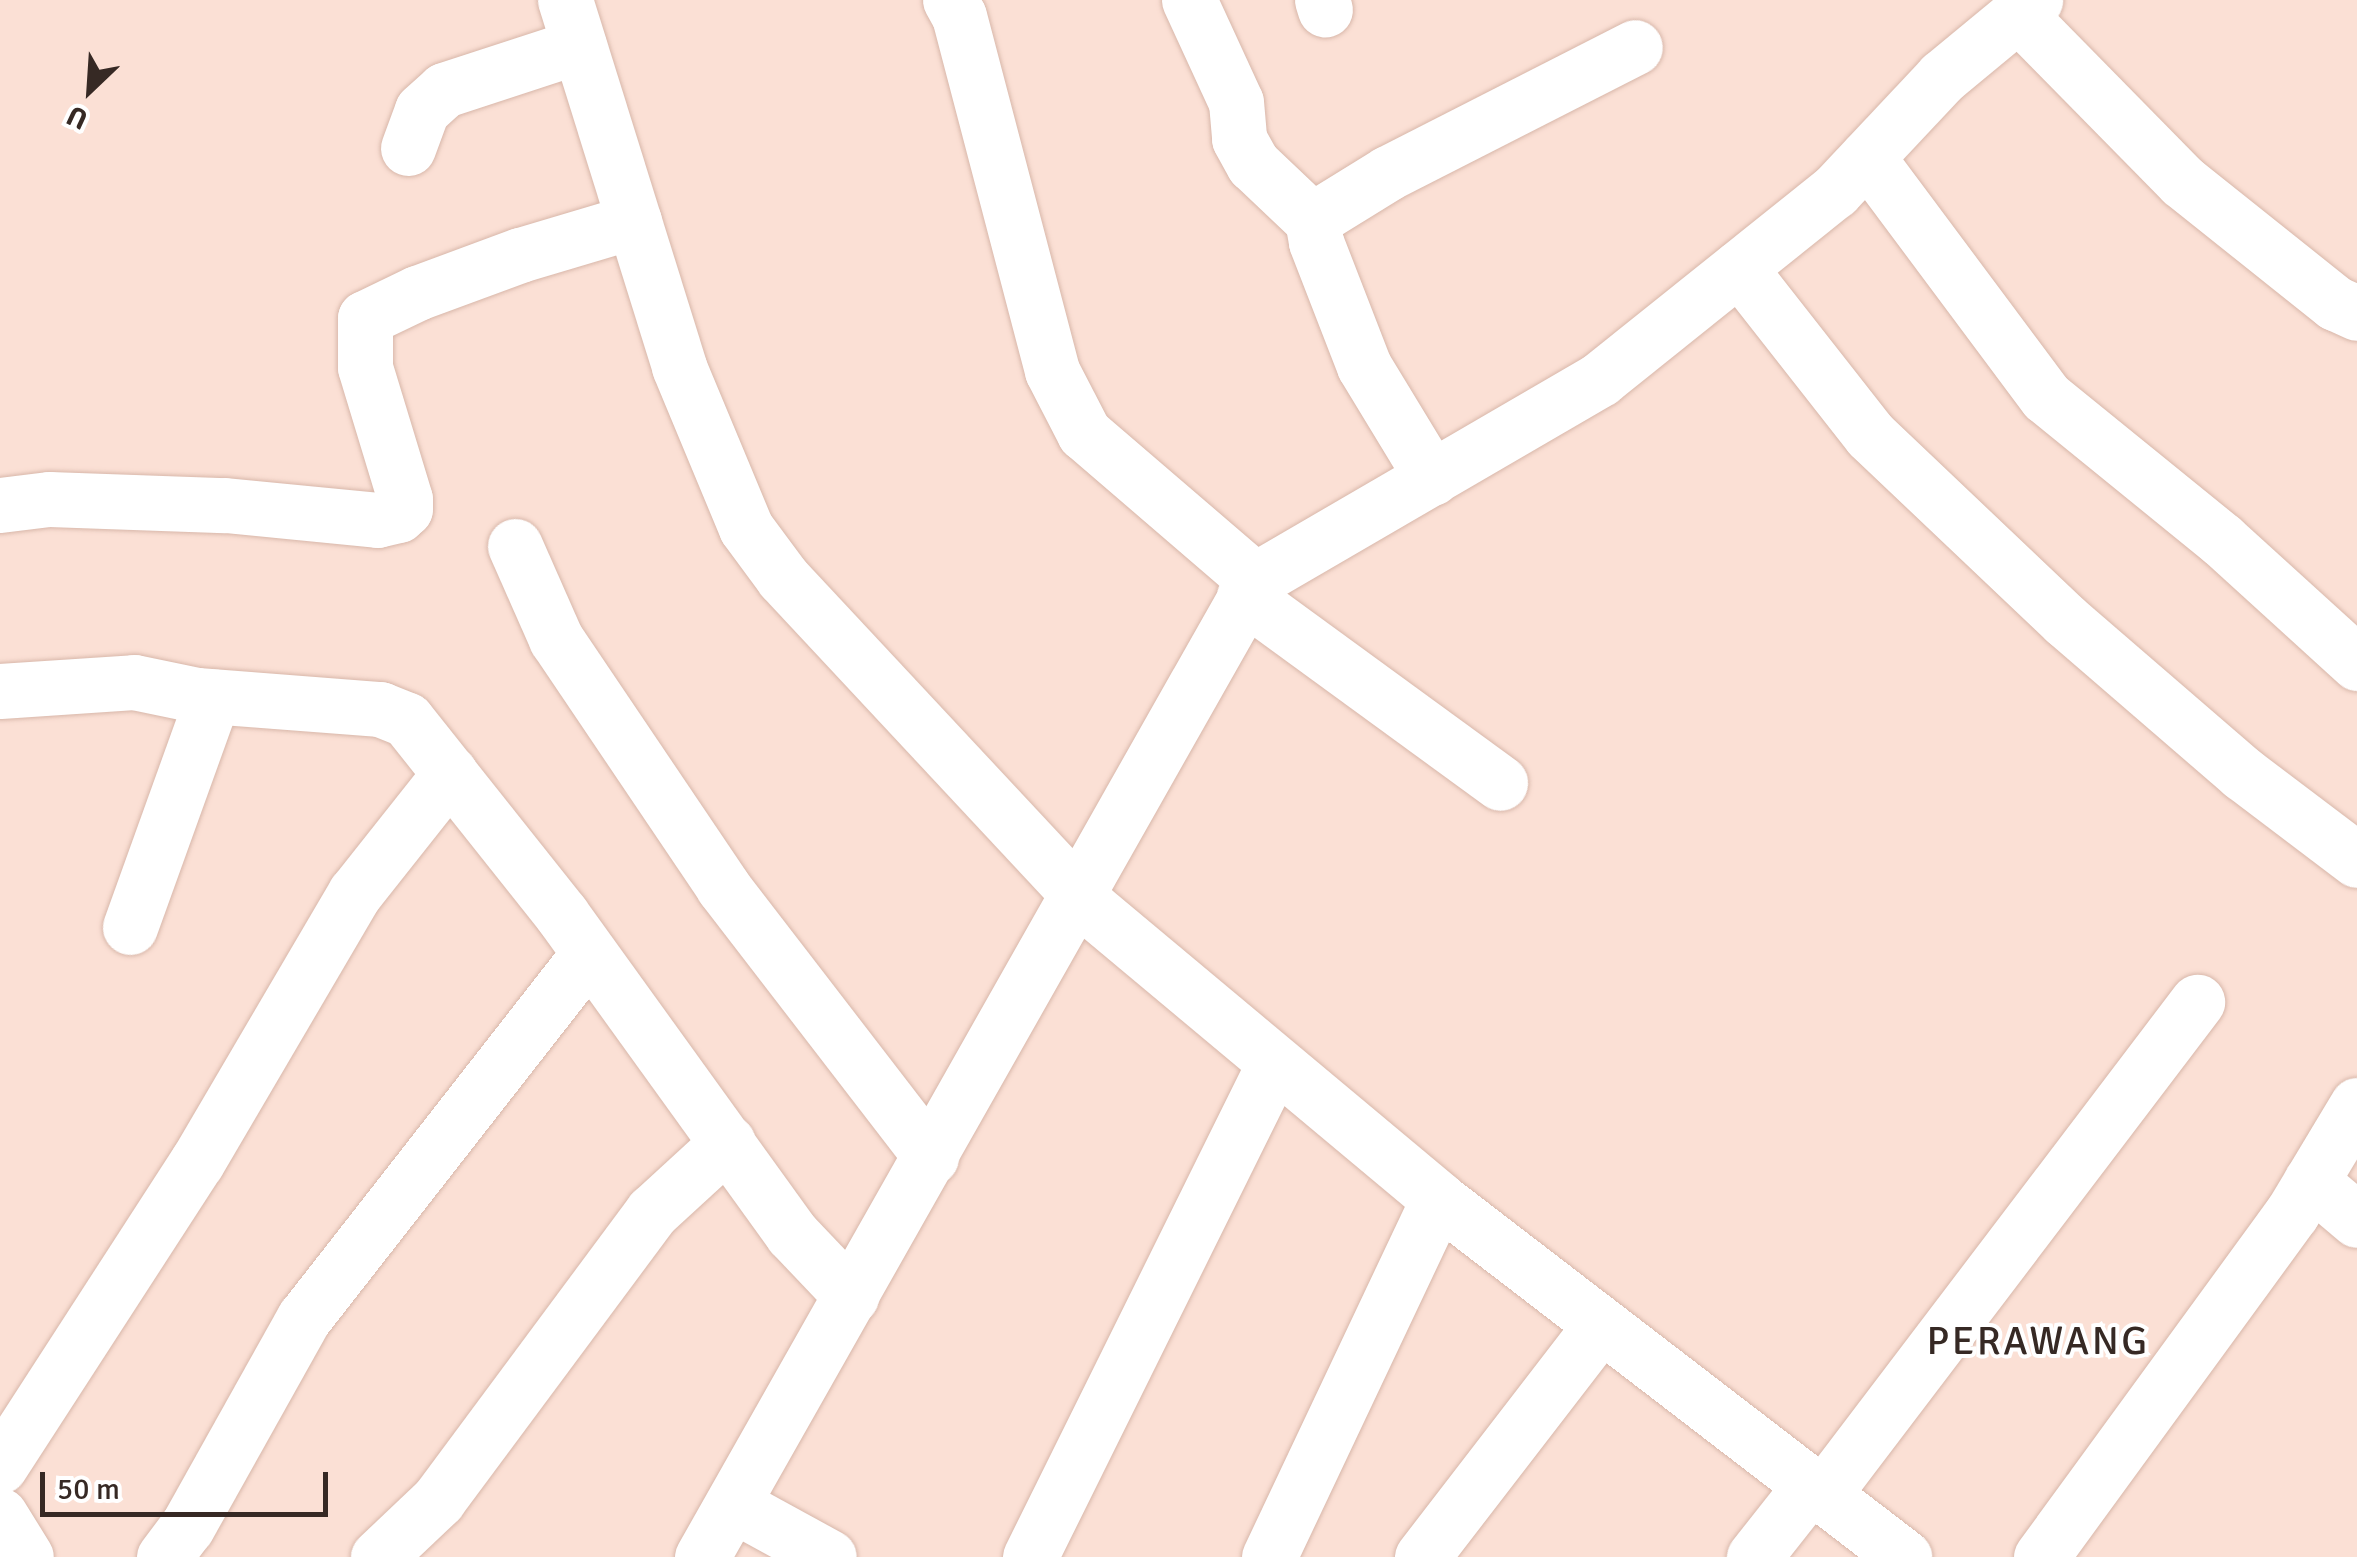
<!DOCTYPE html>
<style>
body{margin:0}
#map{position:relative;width:2357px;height:1557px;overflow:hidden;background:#fbe0d5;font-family:Signika,sans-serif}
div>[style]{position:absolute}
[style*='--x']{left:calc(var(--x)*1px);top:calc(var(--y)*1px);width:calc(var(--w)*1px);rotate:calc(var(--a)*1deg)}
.roads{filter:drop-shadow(0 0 2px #d8b7aa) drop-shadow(0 0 2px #d8b7aa)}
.minor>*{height:55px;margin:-27.5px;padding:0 27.5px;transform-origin:27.5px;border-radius:27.5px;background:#fff}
span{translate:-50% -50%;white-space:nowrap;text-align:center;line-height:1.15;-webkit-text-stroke:8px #fff;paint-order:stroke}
.quarter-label{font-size:40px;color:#362924;letter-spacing:2.5px}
.north{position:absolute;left:40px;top:40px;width:100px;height:100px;-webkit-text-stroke:8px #fff;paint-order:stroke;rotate:205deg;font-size:28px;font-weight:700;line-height:40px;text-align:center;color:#362924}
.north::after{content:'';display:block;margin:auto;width:35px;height:45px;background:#362924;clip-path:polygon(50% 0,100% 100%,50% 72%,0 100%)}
.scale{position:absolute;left:40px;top:1472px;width:288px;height:45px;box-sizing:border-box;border:5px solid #362924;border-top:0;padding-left:12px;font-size:30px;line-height:35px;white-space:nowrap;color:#362924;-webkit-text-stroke:8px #fff;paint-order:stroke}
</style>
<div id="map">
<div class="roads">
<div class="minor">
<div style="--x:565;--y:0;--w:384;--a:72.7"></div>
<div style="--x:679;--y:367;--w:174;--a:67.4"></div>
<div style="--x:746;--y:528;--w:62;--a:53.5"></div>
<div style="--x:783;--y:578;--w:456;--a:47"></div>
<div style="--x:1094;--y:911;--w:449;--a:39.9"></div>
<div style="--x:1438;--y:1199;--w:588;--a:37.53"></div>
<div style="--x:950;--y:0;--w:18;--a:61"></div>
<div style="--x:959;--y:16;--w:367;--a:75.3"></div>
<div style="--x:1052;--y:371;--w:70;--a:62.7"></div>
<div style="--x:1084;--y:433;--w:225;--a:40.7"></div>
<div style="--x:1189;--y:0;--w:112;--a:65.3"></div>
<div style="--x:1236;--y:102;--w:37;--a:85"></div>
<div style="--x:1239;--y:139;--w:29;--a:61"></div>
<div style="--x:1253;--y:164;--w:81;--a:43.5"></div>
<div style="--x:1322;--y:0;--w:10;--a:73"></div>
<div style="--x:2018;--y:14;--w:234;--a:45.5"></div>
<div style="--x:2182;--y:181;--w:196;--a:38.6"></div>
<div style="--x:2335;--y:303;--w:24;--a:24"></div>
<div style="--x:408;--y:148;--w:40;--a:-69.8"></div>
<div style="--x:422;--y:110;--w:30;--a:-42"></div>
<div style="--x:444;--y:90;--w:142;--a:-18.1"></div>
<div style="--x:1867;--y:157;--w:299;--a:53.3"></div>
<div style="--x:2046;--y:397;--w:227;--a:39.1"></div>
<div style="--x:2222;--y:540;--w:183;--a:42.3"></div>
<div style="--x:1739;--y:268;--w:212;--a:51.9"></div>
<div style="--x:1870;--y:435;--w:270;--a:43.5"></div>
<div style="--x:2066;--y:621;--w:233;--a:40.8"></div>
<div style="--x:2242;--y:773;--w:144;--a:37.1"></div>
<div style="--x:1432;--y:478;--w:131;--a:-121.3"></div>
<div style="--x:1364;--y:366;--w:133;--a:-111.2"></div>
<div style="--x:1316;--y:242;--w:22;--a:-100"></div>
<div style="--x:1312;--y:220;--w:89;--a:-31.7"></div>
<div style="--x:1388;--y:173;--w:277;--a:-27"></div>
<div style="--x:0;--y:505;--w:49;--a:-7"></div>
<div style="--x:49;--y:499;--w:176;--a:2"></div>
<div style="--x:225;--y:505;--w:153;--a:5.6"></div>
<div style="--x:377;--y:520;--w:22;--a:-13"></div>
<div style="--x:398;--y:515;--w:9;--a:-41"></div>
<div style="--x:405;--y:509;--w:10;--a:-90"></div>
<div style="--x:405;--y:499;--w:138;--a:-106.9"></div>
<div style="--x:365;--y:367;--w:49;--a:-90"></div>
<div style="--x:365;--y:318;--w:58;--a:-25.7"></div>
<div style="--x:417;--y:293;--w:110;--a:-20.3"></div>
<div style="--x:520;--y:255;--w:119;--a:-16.6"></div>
<div style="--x:515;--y:546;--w:102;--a:66.2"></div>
<div style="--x:556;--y:639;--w:299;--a:56"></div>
<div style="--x:723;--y:887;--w:341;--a:52.4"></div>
<div style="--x:1244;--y:596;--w:317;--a:36.1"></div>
<div style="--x:0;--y:691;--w:134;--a:-3.8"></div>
<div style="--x:134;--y:682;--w:64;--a:11.7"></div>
<div style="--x:197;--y:695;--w:184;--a:4.4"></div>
<div style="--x:380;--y:709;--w:29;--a:22"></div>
<div style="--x:407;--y:720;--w:249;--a:51.5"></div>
<div style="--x:562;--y:915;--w:393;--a:54.2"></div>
<div style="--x:792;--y:1234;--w:86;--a:46.4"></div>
<div style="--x:130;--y:927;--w:245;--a:-70.2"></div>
<div style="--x:2311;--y:1181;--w:60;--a:40.3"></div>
<div style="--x:0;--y:1466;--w:362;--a:-57.1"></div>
<div style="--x:197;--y:1162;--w:312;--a:-59.6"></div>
<div style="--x:355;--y:893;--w:153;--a:-51.6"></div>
<div style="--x:1821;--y:1497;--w:622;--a:-52.78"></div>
<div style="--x:734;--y:1505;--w:108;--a:28.7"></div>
<div style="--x:0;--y:1515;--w:49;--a:58.2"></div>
<div style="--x:164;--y:1557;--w:38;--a:-53"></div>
<div style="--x:187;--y:1527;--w:240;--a:-60.8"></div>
<div style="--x:304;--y:1318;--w:462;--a:-52"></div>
<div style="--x:378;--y:1557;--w:83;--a:-43.5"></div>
<div style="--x:438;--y:1500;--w:359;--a:-53.4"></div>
<div style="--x:652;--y:1212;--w:103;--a:-42.6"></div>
<div style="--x:702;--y:1557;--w:1123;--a:-60.49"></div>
<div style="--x:1255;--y:580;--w:399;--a:-30.2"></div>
<div style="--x:1600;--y:379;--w:301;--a:-38.7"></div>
<div style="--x:1835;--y:191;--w:156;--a:-46.8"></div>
<div style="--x:1942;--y:77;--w:121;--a:-39.6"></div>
<div style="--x:1030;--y:1557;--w:550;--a:-63.67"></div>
<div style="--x:1269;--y:1557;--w:396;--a:-64.7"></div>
<div style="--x:1422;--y:1557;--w:290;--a:-52.4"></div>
<div style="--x:1754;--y:1557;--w:90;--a:-51.7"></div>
<div style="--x:2041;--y:1557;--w:426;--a:-53.9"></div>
<div style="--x:2292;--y:1213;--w:126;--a:-59"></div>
</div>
</div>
<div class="quarter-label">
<span style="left:2038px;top:1341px">PERAWANG</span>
</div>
<div class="north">U</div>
<div class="scale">50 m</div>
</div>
